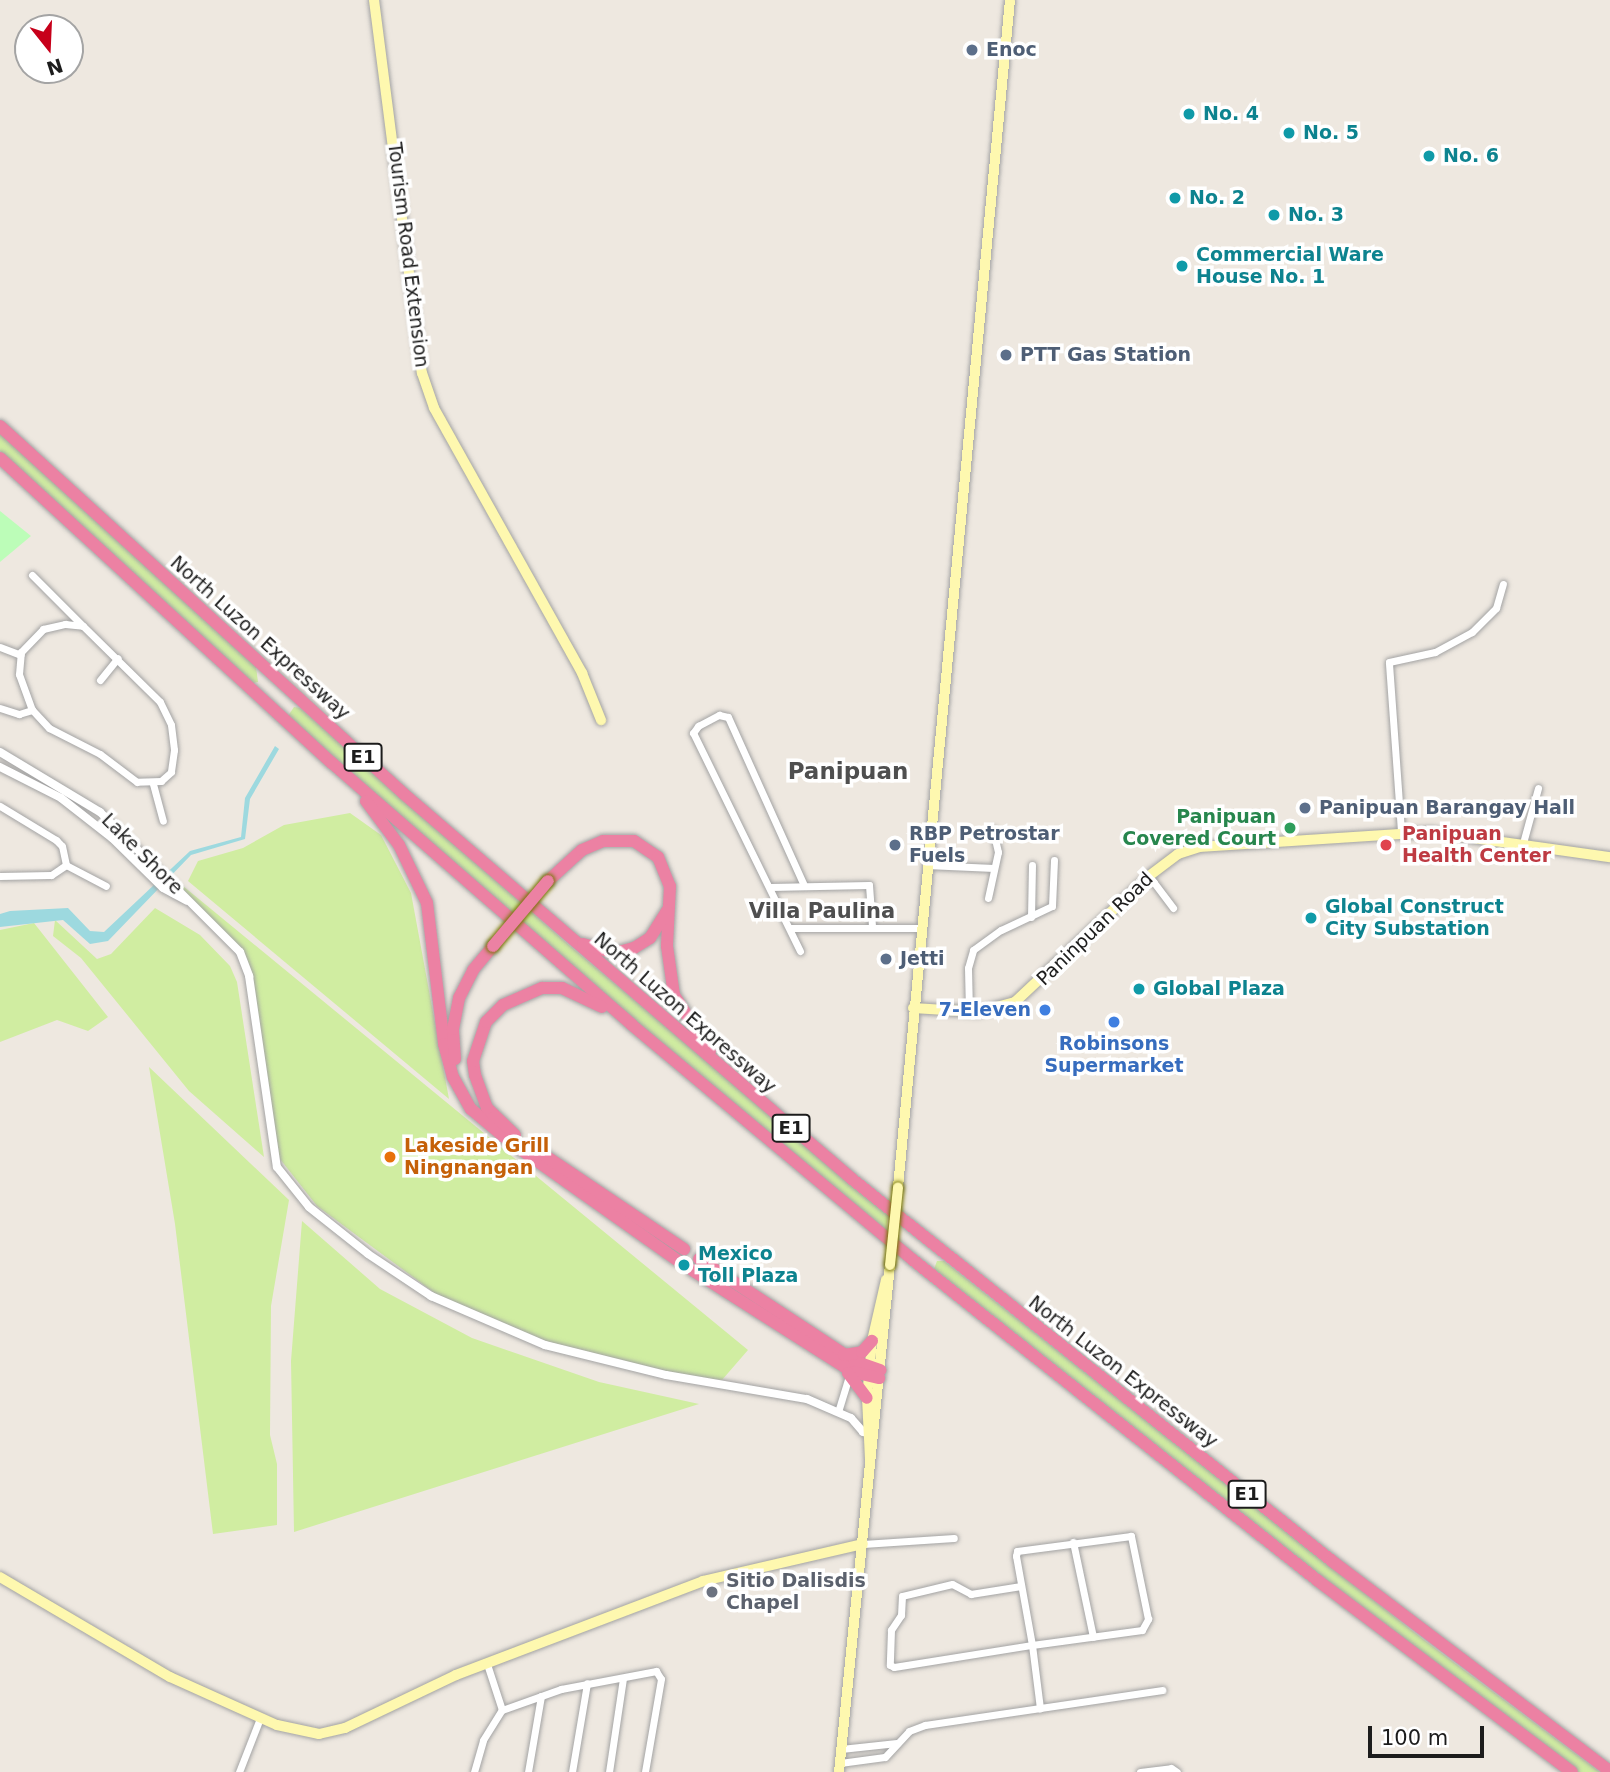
<!DOCTYPE html>
<style>
body{margin:0}
#map{position:relative;width:1610px;height:1772px;overflow:hidden;background:#eee8e0;font-family:"DejaVu Sans",sans-serif}
div>[style]{position:absolute}
[style*='--x']{left:calc(var(--x)*1px);top:calc(var(--y)*1px);width:calc(var(--w)*1px);rotate:calc(var(--a)*1deg)}
.grass>*{inset:0;background:#d0eda1}
.park>*{inset:0;background:#bcfdb8}
.water>*{inset:0;background:#9dd9df}
.roads{filter:drop-shadow(0 0 2px #a3a3a3) drop-shadow(0 0 2px #a3a3a3)}
.minor>*{height:7px;margin:-3.5px;padding:0 3.5px;transform-origin:3.5px;border-radius:3.5px;background:#fff}
.tertiary>*{height:8px;margin:-4px;padding:0 4px;transform-origin:4px;border-radius:4px;background:#fff}
.secondary>*{height:10px;margin:-5px;padding:0 5px;transform-origin:5px;border-radius:5px;background:#fef8af}
.motorway>*{height:12px;margin:-6px;padding:0 6px;transform-origin:6px;border-radius:6px;background:#ec81a3}
.bridges{filter:drop-shadow(0 0 2px #757300) drop-shadow(0 0 2px #757300)}
.secondary-bridge>*{height:10px;margin:-5px;padding:0 5px;transform-origin:5px;border-radius:5px;background:#fef8af}
.motorway-bridge>*{height:12px;margin:-6px;padding:0 6px;transform-origin:6px;border-radius:6px;background:#ec81a3}
.dots>*{width:19px;height:19px;translate:-50% -50%;box-sizing:border-box;border:4px solid #fff;border-radius:50%}
span{translate:-50% -50%;white-space:nowrap;text-align:center;line-height:1.15;-webkit-text-stroke:7px #fff;paint-order:stroke}
.shield-label span{padding:2px 5px;background:#fff;border:2px solid;border-radius:5px;-webkit-text-stroke-width:0}
.shield-label{font-size:18px;color:#1c1c1c;font-weight:700}
.service-label{font-size:19px;color:#4e5e75;font-weight:700}
.left{translate:0 -50%;text-align:left}
.culture-label{font-size:19px;color:#0d838f;font-weight:700}
.street-label{font-size:19px;color:#1c1c1c}
.leisure-label{font-size:19px;color:#27864d;font-weight:700}
.right{translate:-100% -50%;text-align:right}
.health-label{font-size:19px;color:#be3a42;font-weight:700}
.shop-label{font-size:19px;color:#366cbe;font-weight:700}
.food-label{font-size:19px;color:#c56008;font-weight:700}
.worship-label{font-size:19px;color:#5b616d;font-weight:700}
.neighbourhood-label{font-size:21px;color:#4f4f4f;font-weight:700}
.quarter-label{font-size:23px;color:#4f4f4f;font-weight:700}
.north{position:absolute;left:14px;top:14px;width:70px;height:70px;box-sizing:border-box;background:#fff;border:2px solid #a4a4a4;border-radius:50%;rotate:162deg;font-size:19px;font-weight:700;line-height:28px;text-align:center;color:#1c1c1c}
.north::after{content:'';display:block;margin:auto;width:24px;height:32px;background:#c7001a;clip-path:polygon(50% 0,100% 100%,50% 72%,0 100%)}
.scale{position:absolute;left:1368px;top:1726px;width:116px;height:32px;box-sizing:border-box;border:4px solid #1c1c1c;border-top:0;padding-left:9px;font-size:21px;line-height:24px;white-space:nowrap;color:#1c1c1c;-webkit-text-stroke:5px #fff;paint-order:stroke}
</style>
<div id="map">
<div class="grass">
<div style="clip-path:polygon(0 431px,256px 667px,258px 682px,253px 683px,0 451px)"></div>
<div style="clip-path:polygon(294px 707px,300px 708px,570px 946px,888px 1213px,886px 1232px,561px 959px,288px 716px)"></div>
<div style="clip-path:polygon(350px 813px,381px 835px,411px 893px,449px 1099px,188px 881px,198px 861px,243px 848px,284px 825px)"></div>
<div style="clip-path:polygon(183px 886px,748px 1350px,722px 1380px,678px 1376px,530px 1337px,440px 1297px,317px 1206px,280px 1159px,247px 962px,179px 892px)"></div>
<div style="clip-path:polygon(155px 908px,200px 935px,230px 966px,237px 982px,264px 1157px,189px 1091px,81px 958px,53px 936px,55px 920px,97px 959px,111px 954px)"></div>
<div style="clip-path:polygon(34px 923px,108px 1017px,88px 1031px,57px 1020px,0 1042px,0 930px)"></div>
<div style="clip-path:polygon(149px 1067px,289px 1200px,271px 1306px,270px 1435px,277px 1464px,277px 1525px,213px 1534px,175px 1224px)"></div>
<div style="clip-path:polygon(302px 1221px,380px 1289px,472px 1338px,599px 1382px,699px 1404px,294px 1532px,291px 1361px)"></div>
<div style="clip-path:polygon(937px 1261px,944px 1261px,1424px 1640px,1600px 1772px,1576px 1772px,1416px 1651px,934px 1269px)"></div>
</div>
<div class="park">
<div style="clip-path:polygon(0 511px,31px 536px,0 562px)"></div>
</div>
<div class="water">
<div style="clip-path:polygon(275px 746px,279px 749px,250px 799px,245px 839px,191px 855px,108px 941px,90px 944px,63px 920px,0 927px,0 914px,10px 911px,68px 908px,90px 931px,104px 932px,190px 851px,241px 837px,245px 798px)"></div>
</div>
<div class="roads">
<div class="minor">
<div style="--x:32;--y:575;--w:72;--a:45"></div>
<div style="--x:65;--y:624;--w:18;--a:6"></div>
<div style="--x:83;--y:626;--w:108;--a:44.6"></div>
<div style="--x:160;--y:702;--w:25;--a:64"></div>
<div style="--x:171;--y:725;--w:25;--a:83"></div>
<div style="--x:174;--y:750;--w:22;--a:98"></div>
<div style="--x:171;--y:772;--w:13;--a:138"></div>
<div style="--x:161;--y:781;--w:24;--a:178"></div>
<div style="--x:137;--y:782;--w:46;--a:-142.9"></div>
<div style="--x:100;--y:754;--w:57;--a:-153"></div>
<div style="--x:49;--y:728;--w:25;--a:-133"></div>
<div style="--x:32;--y:710;--w:38;--a:-110"></div>
<div style="--x:19;--y:674;--w:22;--a:-85"></div>
<div style="--x:21;--y:652;--w:32;--a:-46"></div>
<div style="--x:43;--y:629;--w:23;--a:-13"></div>
<div style="--x:0;--y:647;--w:22;--a:21"></div>
<div style="--x:100;--y:680;--w:28;--a:-51"></div>
<div style="--x:0;--y:708;--w:20;--a:18"></div>
<div style="--x:19;--y:714;--w:14;--a:-17"></div>
<div style="--x:153;--y:784;--w:38;--a:75"></div>
<div style="--x:0;--y:806;--w:66;--a:31.3"></div>
<div style="--x:56;--y:840;--w:8;--a:45"></div>
<div style="--x:62;--y:846;--w:19;--a:78"></div>
<div style="--x:66;--y:865;--w:18;--a:146"></div>
<div style="--x:51;--y:875;--w:51;--a:178.9"></div>
<div style="--x:1401;--y:831;--w:169;--a:-94.1"></div>
<div style="--x:1389;--y:662;--w:47;--a:-12.3"></div>
<div style="--x:1435;--y:652;--w:42;--a:-28.4"></div>
<div style="--x:1472;--y:632;--w:34;--a:-45"></div>
<div style="--x:1496;--y:608;--w:25;--a:-74"></div>
<div style="--x:1523;--y:843;--w:57;--a:-74.7"></div>
<div style="--x:66;--y:865;--w:45;--a:27.7"></div>
<div style="--x:926;--y:865;--w:68;--a:2.5"></div>
<div style="--x:1149;--y:876;--w:40;--a:53"></div>
<div style="--x:770;--y:887;--w:99;--a:-1.2"></div>
<div style="--x:869;--y:885;--w:41;--a:85.8"></div>
<div style="--x:988;--y:898;--w:47;--a:-77.7"></div>
<div style="--x:998;--y:852;--w:23;--a:-103"></div>
<div style="--x:1031;--y:917;--w:52;--a:-88.9"></div>
<div style="--x:790;--y:928;--w:129;--a:0"></div>
<div style="--x:800;--y:951;--w:243;--a:-116.1"></div>
<div style="--x:693;--y:733;--w:9;--a:-54"></div>
<div style="--x:698;--y:726;--w:24;--a:-28"></div>
<div style="--x:719;--y:715;--w:9;--a:13"></div>
<div style="--x:728;--y:717;--w:184;--a:65.7"></div>
<div style="--x:969;--y:1012;--w:44;--a:-91.3"></div>
<div style="--x:968;--y:968;--w:19;--a:-74"></div>
<div style="--x:973;--y:950;--w:34;--a:-36"></div>
<div style="--x:1001;--y:930;--w:56;--a:-25.2"></div>
<div style="--x:1052;--y:906;--w:46;--a:-87.5"></div>
<div style="--x:838;--y:1412;--w:39;--a:-73"></div>
<div style="--x:1073;--y:1542;--w:97;--a:78.1"></div>
<div style="--x:863;--y:1544;--w:91;--a:-3.8"></div>
<div style="--x:1021;--y:1586;--w:51;--a:170.9"></div>
<div style="--x:971;--y:1594;--w:21;--a:-152"></div>
<div style="--x:952;--y:1584;--w:51;--a:166.5"></div>
<div style="--x:902;--y:1596;--w:19;--a:93"></div>
<div style="--x:901;--y:1615;--w:18;--a:124"></div>
<div style="--x:891;--y:1630;--w:35;--a:92"></div>
<div style="--x:890;--y:1665;--w:4;--a:27"></div>
<div style="--x:894;--y:1667;--w:140;--a:-9.1"></div>
<div style="--x:1032;--y:1645;--w:111;--a:-7.8"></div>
<div style="--x:1142;--y:1630;--w:13;--a:-61"></div>
<div style="--x:1148;--y:1619;--w:85;--a:-101.6"></div>
<div style="--x:1131;--y:1536;--w:115;--a:172.5"></div>
<div style="--x:1017;--y:1551;--w:5;--a:101"></div>
<div style="--x:1016;--y:1556;--w:90;--a:79.8"></div>
<div style="--x:1032;--y:1645;--w:64;--a:82.8"></div>
<div style="--x:487;--y:1664;--w:48;--a:71.9"></div>
<div style="--x:841;--y:1749;--w:56;--a:-6.1"></div>
<div style="--x:840;--y:1763;--w:45;--a:-7.6"></div>
<div style="--x:885;--y:1757;--w:35;--a:-47"></div>
<div style="--x:909;--y:1731;--w:17;--a:-21"></div>
<div style="--x:925;--y:1725;--w:240;--a:-8.4"></div>
<div style="--x:239;--y:1772;--w:58;--a:-68.7"></div>
<div style="--x:474;--y:1772;--w:33;--a:-74"></div>
<div style="--x:483;--y:1740;--w:36;--a:-58"></div>
<div style="--x:502;--y:1710;--w:63;--a:-19.6"></div>
<div style="--x:561;--y:1689;--w:97;--a:-10.7"></div>
<div style="--x:656;--y:1671;--w:9;--a:58"></div>
<div style="--x:661;--y:1679;--w:94;--a:99.8"></div>
<div style="--x:528;--y:1772;--w:77;--a:-80.3"></div>
<div style="--x:572;--y:1772;--w:90;--a:-80.4"></div>
<div style="--x:609;--y:1772;--w:95;--a:-81.5"></div>
<div style="--x:1140;--y:1772;--w:31;--a:-7"></div>
<div style="--x:1171;--y:1768;--w:7;--a:34"></div>
</div>
<div class="tertiary">
<div style="--x:0;--y:752;--w:117;--a:31"></div>
<div style="--x:100;--y:812;--w:198;--a:45"></div>
<div style="--x:240;--y:952;--w:26;--a:69"></div>
<div style="--x:249;--y:976;--w:193;--a:81.7"></div>
<div style="--x:277;--y:1167;--w:51;--a:51.3"></div>
<div style="--x:309;--y:1207;--w:75;--a:38.5"></div>
<div style="--x:368;--y:1254;--w:76;--a:33.7"></div>
<div style="--x:431;--y:1296;--w:124;--a:23.3"></div>
<div style="--x:545;--y:1345;--w:125;--a:13.9"></div>
<div style="--x:666;--y:1375;--w:143;--a:9.7"></div>
<div style="--x:807;--y:1399;--w:48;--a:23.4"></div>
<div style="--x:851;--y:1418;--w:18;--a:49"></div>
<div style="--x:863;--y:1432;--w:11;--a:10"></div>
<div style="--x:0;--y:767;--w:68;--a:26.9"></div>
<div style="--x:61;--y:798;--w:65;--a:38.1"></div>
<div style="--x:112;--y:838;--w:71;--a:44.4"></div>
<div style="--x:163;--y:888;--w:27;--a:28"></div>
</div>
<div class="secondary">
<div style="--x:374;--y:0;--w:376;--a:82.7"></div>
<div style="--x:422;--y:373;--w:37;--a:71"></div>
<div style="--x:434;--y:408;--w:304;--a:60.8"></div>
<div style="--x:582;--y:673;--w:51;--a:68"></div>
<div style="--x:913;--y:1008;--w:65;--a:3.5"></div>
<div style="--x:978;--y:1012;--w:38;--a:-15"></div>
<div style="--x:1015;--y:1002;--w:184;--a:-43.2"></div>
<div style="--x:1149;--y:876;--w:36;--a:-37"></div>
<div style="--x:1178;--y:854;--w:22;--a:-18"></div>
<div style="--x:1199;--y:847;--w:232;--a:-3.7"></div>
<div style="--x:1431;--y:832;--w:181;--a:8"></div>
<div style="--x:898;--y:1187;--w:1192;--a:-84.61"></div>
<div style="--x:870;--y:1459;--w:61;--a:-92.8"></div>
<div style="--x:867;--y:1398;--w:57;--a:-85"></div>
<div style="--x:872;--y:1341;--w:63;--a:-77.1"></div>
<div style="--x:0;--y:1577;--w:197;--a:30.5"></div>
<div style="--x:170;--y:1677;--w:117;--a:24.2"></div>
<div style="--x:277;--y:1725;--w:43;--a:12.1"></div>
<div style="--x:319;--y:1734;--w:27;--a:-13"></div>
<div style="--x:345;--y:1728;--w:123;--a:-25.5"></div>
<div style="--x:456;--y:1675;--w:264;--a:-20.8"></div>
<div style="--x:703;--y:1581;--w:164;--a:-13"></div>
<div style="--x:839;--y:1772;--w:510;--a:-84.26"></div>
</div>
<div class="motorway">
<div style="--x:0;--y:426;--w:546;--a:42.33"></div>
<div style="--x:404;--y:794;--w:591;--a:40.67"></div>
<div style="--x:852;--y:1179;--w:613;--a:38.51"></div>
<div style="--x:1332;--y:1561;--w:348;--a:37.1"></div>
<div style="--x:0;--y:458;--w:451;--a:42.6"></div>
<div style="--x:332;--y:763;--w:398;--a:41.1"></div>
<div style="--x:632;--y:1025;--w:366;--a:39.9"></div>
<div style="--x:913;--y:1260;--w:515;--a:38.38"></div>
<div style="--x:1317;--y:1580;--w:319;--a:37"></div>
<div style="--x:366;--y:801;--w:55;--a:53.1"></div>
<div style="--x:399;--y:845;--w:64;--a:64.2"></div>
<div style="--x:427;--y:903;--w:142;--a:83.1"></div>
<div style="--x:444;--y:1044;--w:34;--a:75"></div>
<div style="--x:453;--y:1077;--w:37;--a:61"></div>
<div style="--x:471;--y:1109;--w:50;--a:40.1"></div>
<div style="--x:509;--y:1141;--w:206;--a:35.3"></div>
<div style="--x:548;--y:881;--w:46;--a:-42.4"></div>
<div style="--x:582;--y:850;--w:23;--a:-23"></div>
<div style="--x:603;--y:841;--w:31;--a:0"></div>
<div style="--x:634;--y:841;--w:29;--a:34"></div>
<div style="--x:658;--y:857;--w:31;--a:68"></div>
<div style="--x:670;--y:886;--w:60;--a:92.9"></div>
<div style="--x:667;--y:946;--w:49;--a:81.9"></div>
<div style="--x:674;--y:995;--w:67;--a:57.7"></div>
<div style="--x:583;--y:944;--w:33;--a:16"></div>
<div style="--x:615;--y:953;--w:20;--a:-15"></div>
<div style="--x:634;--y:948;--w:19;--a:-32"></div>
<div style="--x:650;--y:938;--w:32;--a:-58"></div>
<div style="--x:455;--y:1059;--w:30;--a:-94"></div>
<div style="--x:453;--y:1029;--w:32;--a:-79"></div>
<div style="--x:459;--y:998;--w:31;--a:-63"></div>
<div style="--x:473;--y:970;--w:31;--a:-50"></div>
<div style="--x:515;--y:1135;--w:39;--a:-136"></div>
<div style="--x:487;--y:1108;--w:35;--a:-110"></div>
<div style="--x:475;--y:1075;--w:14;--a:-98"></div>
<div style="--x:473;--y:1061;--w:41;--a:-71.6"></div>
<div style="--x:486;--y:1022;--w:24;--a:-45"></div>
<div style="--x:503;--y:1005;--w:43;--a:-23.6"></div>
<div style="--x:542;--y:988;--w:20;--a:0"></div>
<div style="--x:562;--y:988;--w:44;--a:25.4"></div>
<div style="--x:544;--y:1155;--w:169;--a:33.9"></div>
<div style="--x:699;--y:1259;--w:186;--a:33.3"></div>
<div style="--x:854;--y:1361;--w:28;--a:19"></div>
<div style="--x:692;--y:1270;--w:191;--a:32.4"></div>
<div style="--x:853;--y:1372;--w:27;--a:13"></div>
<div style="--x:844;--y:1355;--w:18;--a:-9"></div>
<div style="--x:862;--y:1352;--w:15;--a:-48"></div>
<div style="--x:848;--y:1373;--w:31;--a:53"></div>
</div>
</div>
<div class="bridges">
<div class="secondary-bridge">
<div style="--x:890;--y:1265;--w:78;--a:-84.1"></div>
</div>
<div class="motorway-bridge">
<div style="--x:493;--y:946;--w:85;--a:-49.8"></div>
</div>
</div>
<div class="dots">
<div style="left:972px;top:50px;background:#5c6f8a"></div>
<div style="left:1189px;top:114px;background:#0f9aa8"></div>
<div style="left:1289px;top:133px;background:#0f9aa8"></div>
<div style="left:1429px;top:156px;background:#0f9aa8"></div>
<div style="left:1175px;top:198px;background:#0f9aa8"></div>
<div style="left:1274px;top:215px;background:#0f9aa8"></div>
<div style="left:1182px;top:266px;background:#0f9aa8"></div>
<div style="left:1006px;top:355px;background:#5c6f8a"></div>
<div style="left:1305px;top:808px;background:#5c6f8a"></div>
<div style="left:1290px;top:828px;background:#2e9e5b"></div>
<div style="left:895px;top:845px;background:#5c6f8a"></div>
<div style="left:1386px;top:845px;background:#e0444e"></div>
<div style="left:1311px;top:918px;background:#0f9aa8"></div>
<div style="left:886px;top:959px;background:#5c6f8a"></div>
<div style="left:1139px;top:989px;background:#0f9aa8"></div>
<div style="left:1045px;top:1010px;background:#3f7fe0"></div>
<div style="left:1114px;top:1022px;background:#3f7fe0"></div>
<div style="left:390px;top:1157px;background:#e8710a"></div>
<div style="left:684px;top:1265px;background:#0f9aa8"></div>
<div style="left:712px;top:1592px;background:#6b7280"></div>
</div>
<div class="shield-label">
<span style="left:363px;top:757px">E1</span>
<span style="left:791px;top:1128px">E1</span>
<span style="left:1247px;top:1494px">E1</span>
</div>
<div class="service-label">
<span class="left" style="left:986px;top:50px">Enoc</span>
<span class="left" style="left:1020px;top:355px">PTT Gas Station</span>
<span class="left" style="left:1319px;top:808px">Panipuan Barangay Hall</span>
<span class="left" style="left:909px;top:845px">RBP Petrostar<br>Fuels</span>
<span class="left" style="left:900px;top:959px">Jetti</span>
</div>
<div class="culture-label">
<span class="left" style="left:1203px;top:114px">No. 4</span>
<span class="left" style="left:1303px;top:133px">No. 5</span>
<span class="left" style="left:1443px;top:156px">No. 6</span>
<span class="left" style="left:1189px;top:198px">No. 2</span>
<span class="left" style="left:1288px;top:215px">No. 3</span>
<span class="left" style="left:1196px;top:266px">Commercial Ware<br>House No. 1</span>
<span class="left" style="left:1325px;top:918px">Global Construct<br>City Substation</span>
<span class="left" style="left:1153px;top:989px">Global Plaza</span>
<span class="left" style="left:698px;top:1265px">Mexico<br>Toll Plaza</span>
</div>
<div class="street-label">
<span style="left:408px;top:255px;rotate:83deg">Tourism Road Extension</span>
<span style="left:260px;top:638px;rotate:42deg">North Luzon Expressway</span>
<span style="left:142px;top:854px;rotate:45deg">Lake Shore</span>
<span style="left:1095px;top:929px;rotate:-44deg">Paninpuan Road</span>
<span style="left:685px;top:1013px;rotate:41deg">North Luzon Expressway</span>
<span style="left:1123px;top:1372px;rotate:38deg">North Luzon Expressway</span>
</div>
<div class="leisure-label">
<span class="right" style="left:1276px;top:828px">Panipuan<br>Covered Court</span>
</div>
<div class="health-label">
<span class="left" style="left:1402px;top:845px">Panipuan<br>Health Center</span>
</div>
<div class="shop-label">
<span class="right" style="left:1031px;top:1010px">7-Eleven</span>
<span style="left:1114px;top:1055px">Robinsons<br>Supermarket</span>
</div>
<div class="food-label">
<span class="left" style="left:404px;top:1157px">Lakeside Grill<br>Ningnangan</span>
</div>
<div class="worship-label">
<span class="left" style="left:726px;top:1592px">Sitio Dalisdis<br>Chapel</span>
</div>
<div class="neighbourhood-label">
<span style="left:822px;top:911px">Villa Paulina</span>
</div>
<div class="quarter-label">
<span style="left:848px;top:771px">Panipuan</span>
</div>
<div class="north">N</div>
<div class="scale">100 m</div>
</div>
